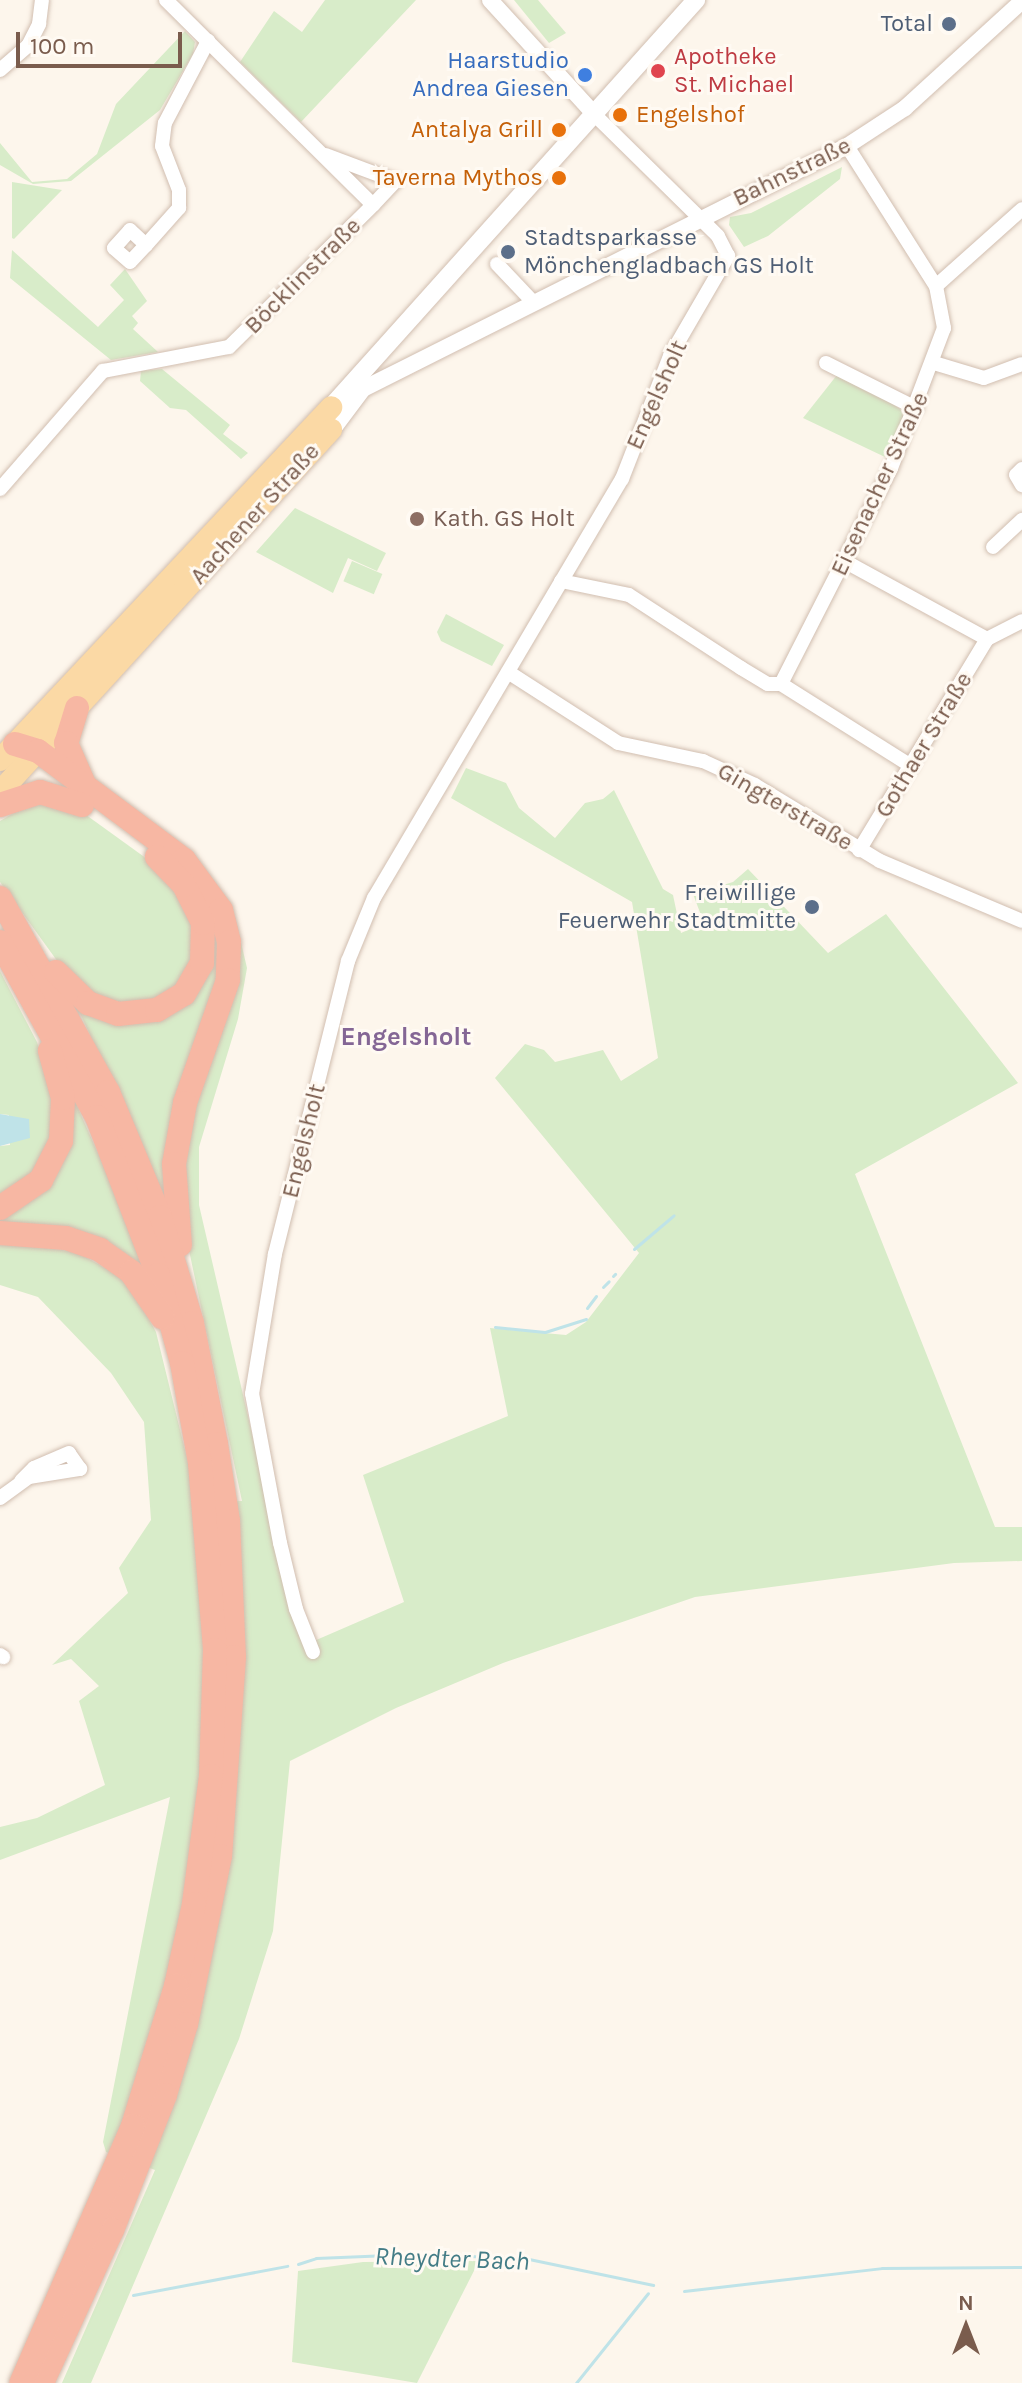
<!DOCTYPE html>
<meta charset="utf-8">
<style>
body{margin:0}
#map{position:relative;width:1022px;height:2383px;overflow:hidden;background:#fdf6ec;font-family:Karla,sans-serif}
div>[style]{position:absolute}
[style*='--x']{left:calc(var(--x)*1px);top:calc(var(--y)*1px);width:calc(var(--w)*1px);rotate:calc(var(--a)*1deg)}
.green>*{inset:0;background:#d8ecc9;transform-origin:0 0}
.water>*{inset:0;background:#bfe3e8}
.stream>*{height:3px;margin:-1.5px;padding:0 1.5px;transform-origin:1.5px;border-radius:1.5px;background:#bfe3e8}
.roads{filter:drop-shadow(0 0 2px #d1beb0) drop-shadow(0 0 2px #d1beb0)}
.minor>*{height:14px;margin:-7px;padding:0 7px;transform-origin:7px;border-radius:7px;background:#fff}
.tertiary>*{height:16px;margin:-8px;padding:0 8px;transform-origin:8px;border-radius:8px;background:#fff}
.secondary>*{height:18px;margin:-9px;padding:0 9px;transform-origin:9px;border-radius:9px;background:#fff}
.primary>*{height:22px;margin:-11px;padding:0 11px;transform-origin:11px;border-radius:11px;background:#fbd9a5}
.motorway>*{height:24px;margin:-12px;padding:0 12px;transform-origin:12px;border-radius:12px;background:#f7b7a3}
.dots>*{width:22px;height:22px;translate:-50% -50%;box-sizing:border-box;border:4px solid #fffaf3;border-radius:50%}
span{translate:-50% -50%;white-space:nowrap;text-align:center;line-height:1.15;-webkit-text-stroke:6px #fffaf3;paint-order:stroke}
.service-label{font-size:24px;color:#4e5e75}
.right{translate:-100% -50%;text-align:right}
.left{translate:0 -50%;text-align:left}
.health-label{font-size:24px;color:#be3a42}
.shop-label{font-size:24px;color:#366cbe}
.food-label{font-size:24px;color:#c56008}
.street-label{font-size:24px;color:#7a5c4d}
.education-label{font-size:24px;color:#785e54}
.neighbourhood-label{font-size:26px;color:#846695;font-weight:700}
.water-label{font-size:26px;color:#437c86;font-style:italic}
.north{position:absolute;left:926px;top:2287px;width:80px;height:80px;-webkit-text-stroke:6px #fffaf3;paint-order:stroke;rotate:0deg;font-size:22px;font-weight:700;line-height:32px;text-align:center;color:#7a5c4d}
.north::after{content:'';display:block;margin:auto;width:28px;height:36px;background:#7a5c4d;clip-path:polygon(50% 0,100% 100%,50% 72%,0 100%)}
.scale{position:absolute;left:16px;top:32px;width:166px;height:36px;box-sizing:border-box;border:4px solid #7a5c4d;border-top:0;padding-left:10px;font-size:24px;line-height:28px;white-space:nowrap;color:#7a5c4d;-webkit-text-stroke:6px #fffaf3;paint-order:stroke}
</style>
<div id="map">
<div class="green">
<div style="clip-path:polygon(325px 0,416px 0,301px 122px,240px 62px,274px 11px,302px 32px)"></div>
<div style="clip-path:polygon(514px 0,538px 0,566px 33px,549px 43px)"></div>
<div style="clip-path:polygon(185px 31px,195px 42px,193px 54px,160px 110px,71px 181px,33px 184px,0 165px,0 143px,32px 182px,67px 179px,97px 154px,116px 104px)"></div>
<div style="clip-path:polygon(842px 167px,840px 179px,768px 236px,744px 247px,729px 225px,730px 217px,751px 213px)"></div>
<div style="clip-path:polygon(12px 182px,62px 190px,14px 239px,12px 238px)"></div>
<div style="clip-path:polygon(12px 250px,98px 327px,124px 300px,110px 285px,125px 269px,147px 301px,132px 316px,138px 323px,133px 329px,158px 352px,111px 360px,10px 278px)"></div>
<div style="clip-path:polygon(162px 369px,230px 425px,223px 434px,248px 453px,241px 459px,186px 410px,170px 408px,140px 381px,141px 371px)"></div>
<div style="clip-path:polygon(846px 373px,906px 413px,885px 457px,803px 418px,837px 375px)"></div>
<div style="clip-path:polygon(295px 508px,386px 553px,377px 571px,348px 558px,333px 593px,256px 552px)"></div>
<div style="left:352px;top:561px;width:33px;height:22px;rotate:23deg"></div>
<div style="clip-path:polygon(446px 614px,504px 645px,492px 666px,441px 641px,437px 632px)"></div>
<div style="clip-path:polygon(466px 768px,506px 783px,519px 808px,555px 838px,585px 803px,603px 799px,614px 790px,663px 889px,673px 895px,681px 933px,704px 923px,693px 894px,733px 882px,748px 869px,828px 953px,886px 914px,1018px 1083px,855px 1174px,995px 1527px,1022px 1527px,1022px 1561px,954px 1563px,695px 1597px,503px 1663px,396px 1708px,290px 1761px,273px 1931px,239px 2039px,91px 2383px,62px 2383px,155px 2170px,106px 2152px,103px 2142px,170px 1797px,0 1860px,0 1827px,37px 1818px,105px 1785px,79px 1701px,99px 1686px,71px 1659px,52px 1665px,128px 1593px,119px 1568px,151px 1520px,144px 1422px,111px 1373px,38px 1297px,0 1285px,0 1242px,77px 1252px,128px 1281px,156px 1332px,198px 1503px,242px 1501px,186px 1236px,182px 1157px,235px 917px,247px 968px,238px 1019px,199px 1147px,199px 1205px,296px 1623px,307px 1644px,404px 1602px,363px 1475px,508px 1416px,490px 1328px,566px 1335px,586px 1322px,639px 1253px,495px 1078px,525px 1044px,544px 1050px,555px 1062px,603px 1050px,621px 1081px,658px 1058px,632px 902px,451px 798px)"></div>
<div style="clip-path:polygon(37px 799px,82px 812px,143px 856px,166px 878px,192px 916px,197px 949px,186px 978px,161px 1001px,117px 1007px,71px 980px,0 882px,0 821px)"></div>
<div style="clip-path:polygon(175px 858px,218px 921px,222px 972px,165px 1199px,74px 1000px,125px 1020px,205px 969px)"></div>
<div style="clip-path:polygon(0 971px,37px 1042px,55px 1100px,54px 1126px,34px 1174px,0 1199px,0 1146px,10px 1145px,9px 1115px,0 1114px)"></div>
<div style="clip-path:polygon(66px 1081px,124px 1212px,145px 1275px,0 1227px,0 1212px,31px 1199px)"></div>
<div style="clip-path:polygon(479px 2261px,417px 2383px,292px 2362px,298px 2271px,363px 2262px)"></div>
</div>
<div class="water">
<div style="clip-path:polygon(0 1114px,29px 1119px,30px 1138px,0 1146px)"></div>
</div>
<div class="stream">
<div style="--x:634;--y:1249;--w:52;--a:-40.4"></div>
<div style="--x:613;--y:1276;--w:3;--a:-45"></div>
<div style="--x:603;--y:1287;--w:8;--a:-45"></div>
<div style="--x:587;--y:1308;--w:15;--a:-53"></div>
<div style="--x:495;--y:1327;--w:50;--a:5.7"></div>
<div style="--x:545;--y:1332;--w:43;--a:-17.6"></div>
<div style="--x:298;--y:2264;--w:19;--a:-18"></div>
<div style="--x:316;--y:2258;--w:97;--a:-2.4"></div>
<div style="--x:413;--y:2254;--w:111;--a:2.1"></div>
<div style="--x:524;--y:2258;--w:132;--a:11.8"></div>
<div style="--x:684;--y:2291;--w:199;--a:-6.6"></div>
<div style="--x:882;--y:2268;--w:140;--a:-0.4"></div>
<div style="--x:133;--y:2295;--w:157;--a:-10.7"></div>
<div style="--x:576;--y:2383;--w:115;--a:-51.3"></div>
</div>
<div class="roads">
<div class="minor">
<div style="--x:166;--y:0;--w:291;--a:44.7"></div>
<div style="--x:373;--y:205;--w:33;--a:-47"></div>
<div style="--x:395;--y:181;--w:74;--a:-159.4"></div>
<div style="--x:0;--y:70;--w:37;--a:-41"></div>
<div style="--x:28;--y:46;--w:25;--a:-63"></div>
<div style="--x:39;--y:24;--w:24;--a:-83"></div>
<div style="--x:847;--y:146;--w:166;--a:57.6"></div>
<div style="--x:936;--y:286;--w:43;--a:79.2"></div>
<div style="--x:944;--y:328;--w:150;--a:110.7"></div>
<div style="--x:891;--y:468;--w:242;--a:117"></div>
<div style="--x:781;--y:684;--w:154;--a:32.2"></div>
<div style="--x:146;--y:245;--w:23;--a:133"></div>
<div style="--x:130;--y:262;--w:21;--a:-139"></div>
<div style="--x:114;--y:248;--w:24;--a:-48"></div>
<div style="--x:130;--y:230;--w:22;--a:43"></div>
<div style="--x:146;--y:245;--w:50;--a:-48.3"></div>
<div style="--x:179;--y:208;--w:18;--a:-90"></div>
<div style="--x:179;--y:190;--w:47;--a:-111.1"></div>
<div style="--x:162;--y:146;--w:23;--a:-83"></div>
<div style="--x:165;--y:123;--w:93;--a:-62.3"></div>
<div style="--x:497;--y:264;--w:54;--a:46.5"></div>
<div style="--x:936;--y:286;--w:115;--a:-41.8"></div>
<div style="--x:826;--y:363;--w:101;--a:26.6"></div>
<div style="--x:934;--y:363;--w:52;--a:16.7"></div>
<div style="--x:984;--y:378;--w:40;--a:-20.2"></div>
<div style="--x:1022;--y:469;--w:8;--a:135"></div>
<div style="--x:1016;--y:475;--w:12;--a:59"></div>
<div style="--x:0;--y:489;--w:157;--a:-48.9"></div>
<div style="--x:103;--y:371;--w:128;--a:-10.8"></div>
<div style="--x:229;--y:347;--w:202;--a:-44.6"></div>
<div style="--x:993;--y:547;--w:40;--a:-43"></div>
<div style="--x:846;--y:562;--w:161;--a:28.6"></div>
<div style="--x:987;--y:639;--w:247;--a:121.2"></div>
<div style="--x:561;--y:581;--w:69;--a:11.6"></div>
<div style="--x:629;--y:595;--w:134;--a:33.1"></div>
<div style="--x:741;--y:668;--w:31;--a:31"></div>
<div style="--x:768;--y:684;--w:13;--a:0"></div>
<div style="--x:987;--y:639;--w:39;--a:-27"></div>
<div style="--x:508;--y:672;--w:131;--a:32.8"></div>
<div style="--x:618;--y:743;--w:87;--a:12"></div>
<div style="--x:703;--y:761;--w:57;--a:24.8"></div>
<div style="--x:755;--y:785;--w:146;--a:31.3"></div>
<div style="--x:880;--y:861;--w:154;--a:22.9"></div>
<div style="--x:0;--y:1498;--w:36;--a:-36"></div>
<div style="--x:29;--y:1477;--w:52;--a:-8.9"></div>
<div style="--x:80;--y:1469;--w:19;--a:-125"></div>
<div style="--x:69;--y:1453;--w:38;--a:157"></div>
<div style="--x:34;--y:1468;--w:18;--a:135"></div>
<div style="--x:313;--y:1652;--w:46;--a:-111.6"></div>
<div style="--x:296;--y:1609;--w:68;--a:-103.6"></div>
<div style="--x:280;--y:1543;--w:152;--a:-100.6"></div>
<div style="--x:252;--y:1394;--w:142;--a:-80.7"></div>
<div style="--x:275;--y:1254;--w:302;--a:-76"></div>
<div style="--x:348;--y:961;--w:68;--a:-67.6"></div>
<div style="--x:374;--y:898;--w:487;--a:-59.4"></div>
<div style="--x:622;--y:479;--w:132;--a:-68.7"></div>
<div style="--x:670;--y:356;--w:116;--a:-59.9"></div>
<div style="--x:728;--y:256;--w:22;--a:-117"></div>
<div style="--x:718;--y:236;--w:174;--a:-135.5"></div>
<div style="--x:0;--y:1655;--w:4;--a:34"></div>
</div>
<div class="tertiary">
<div style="--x:490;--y:0;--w:154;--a:47.6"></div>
<div style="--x:349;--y:396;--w:557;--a:-26.66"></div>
<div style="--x:847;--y:146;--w:69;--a:-33.2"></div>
<div style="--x:905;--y:108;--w:159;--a:-42.4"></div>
</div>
<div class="secondary">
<div style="--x:331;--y:407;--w:547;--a:-48.11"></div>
<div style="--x:331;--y:430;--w:50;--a:-53.1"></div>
</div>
<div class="primary">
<div style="--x:0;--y:760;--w:484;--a:-46.8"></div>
<div style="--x:0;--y:792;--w:491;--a:-47.6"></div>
</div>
<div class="motorway">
<div style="--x:77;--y:708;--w:37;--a:107"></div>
<div style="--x:66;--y:743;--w:43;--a:66.4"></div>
<div style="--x:15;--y:744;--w:24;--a:17"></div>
<div style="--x:38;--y:751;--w:182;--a:36.7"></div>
<div style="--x:184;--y:860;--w:62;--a:53.5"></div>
<div style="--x:221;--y:910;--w:33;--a:76"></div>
<div style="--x:229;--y:942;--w:38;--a:92"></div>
<div style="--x:228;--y:980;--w:130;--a:109.3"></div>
<div style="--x:185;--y:1103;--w:62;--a:100.2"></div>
<div style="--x:174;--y:1164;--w:81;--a:85.8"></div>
<div style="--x:0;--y:805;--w:42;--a:-18"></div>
<div style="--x:40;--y:792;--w:44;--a:17.2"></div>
<div style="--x:0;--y:898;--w:222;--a:60.9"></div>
<div style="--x:108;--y:1092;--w:135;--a:67.4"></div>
<div style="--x:160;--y:1217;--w:111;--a:73.2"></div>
<div style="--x:192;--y:1323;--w:123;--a:78.8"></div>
<div style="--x:216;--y:1444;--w:78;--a:81.1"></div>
<div style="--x:228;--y:1521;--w:136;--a:87.5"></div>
<div style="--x:234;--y:1657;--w:199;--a:94"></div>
<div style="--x:220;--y:1856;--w:171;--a:101.4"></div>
<div style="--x:186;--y:2024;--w:74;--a:106.5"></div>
<div style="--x:165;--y:2095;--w:145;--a:111.4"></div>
<div style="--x:112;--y:2230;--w:168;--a:114.6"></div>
<div style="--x:0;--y:942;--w:200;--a:61"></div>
<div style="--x:97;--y:1117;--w:169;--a:68.9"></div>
<div style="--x:158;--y:1275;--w:91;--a:74.7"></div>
<div style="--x:182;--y:1363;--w:102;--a:79.8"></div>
<div style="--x:200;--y:1463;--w:188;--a:85.4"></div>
<div style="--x:215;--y:1650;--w:126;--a:91.8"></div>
<div style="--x:211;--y:1776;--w:129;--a:97.6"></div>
<div style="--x:194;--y:1904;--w:84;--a:102.4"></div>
<div style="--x:176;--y:1986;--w:146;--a:107.1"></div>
<div style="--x:133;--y:2126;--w:280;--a:113.5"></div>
<div style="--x:56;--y:972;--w:45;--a:44.1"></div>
<div style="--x:88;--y:1003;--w:32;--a:20"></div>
<div style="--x:118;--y:1014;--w:39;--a:-6"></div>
<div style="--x:157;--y:1010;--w:31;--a:-31"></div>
<div style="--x:184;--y:994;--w:36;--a:-60"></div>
<div style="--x:202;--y:963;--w:40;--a:-88.6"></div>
<div style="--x:203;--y:923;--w:42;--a:-116.6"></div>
<div style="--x:184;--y:885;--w:39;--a:-134"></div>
<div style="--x:0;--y:1208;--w:50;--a:-34.3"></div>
<div style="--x:41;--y:1180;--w:44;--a:-62.9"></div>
<div style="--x:61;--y:1141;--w:43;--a:-87.3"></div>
<div style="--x:63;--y:1098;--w:49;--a:-105.5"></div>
<div style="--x:0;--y:1233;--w:66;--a:4.3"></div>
<div style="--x:66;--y:1238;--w:36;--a:19"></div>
<div style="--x:100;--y:1250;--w:38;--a:35"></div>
<div style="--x:131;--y:1272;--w:55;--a:55.4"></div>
</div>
</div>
<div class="dots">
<div style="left:949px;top:24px;background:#5c6f8a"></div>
<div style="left:658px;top:71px;background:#e0444e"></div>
<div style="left:585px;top:75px;background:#3f7fe0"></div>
<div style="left:620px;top:115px;background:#e8710a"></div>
<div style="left:559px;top:130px;background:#e8710a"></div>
<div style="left:559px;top:178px;background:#e8710a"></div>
<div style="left:508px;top:252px;background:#5c6f8a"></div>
<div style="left:417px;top:519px;background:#8d6e63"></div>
<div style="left:812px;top:907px;background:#5c6f8a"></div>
</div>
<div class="service-label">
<span class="right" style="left:933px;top:24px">Total</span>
<span class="left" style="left:524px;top:252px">Stadtsparkasse<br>Mönchengladbach GS Holt</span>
<span class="right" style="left:796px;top:907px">Freiwillige<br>Feuerwehr Stadtmitte</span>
</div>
<div class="health-label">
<span class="left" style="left:674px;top:71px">Apotheke<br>St. Michael</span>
</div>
<div class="shop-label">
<span class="right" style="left:569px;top:75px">Haarstudio<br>Andrea Giesen</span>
</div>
<div class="food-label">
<span class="left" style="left:636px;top:115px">Engelshof</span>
<span class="right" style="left:543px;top:130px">Antalya Grill</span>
<span class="right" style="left:543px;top:178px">Taverna Mythos</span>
</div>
<div class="street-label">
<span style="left:792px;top:172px;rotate:-26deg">Bahnstraße</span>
<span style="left:303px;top:276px;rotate:-45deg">Böcklinstraße</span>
<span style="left:657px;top:395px;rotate:-66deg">Engelsholt</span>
<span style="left:880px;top:484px;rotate:-65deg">Eisenacher Straße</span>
<span style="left:255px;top:514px;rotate:-48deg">Aachener Straße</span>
<span style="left:924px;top:745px;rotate:-59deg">Gothaer Straße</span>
<span style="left:785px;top:807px;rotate:30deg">Gingterstraße</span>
<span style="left:304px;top:1141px;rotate:-76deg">Engelsholt</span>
</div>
<div class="education-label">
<span class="left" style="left:433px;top:519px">Kath. GS Holt</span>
</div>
<div class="neighbourhood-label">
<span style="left:406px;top:1037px">Engelsholt</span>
</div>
<div class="water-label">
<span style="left:452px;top:2259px;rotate:2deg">Rheydter Bach</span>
</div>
<div class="north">N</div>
<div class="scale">100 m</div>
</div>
